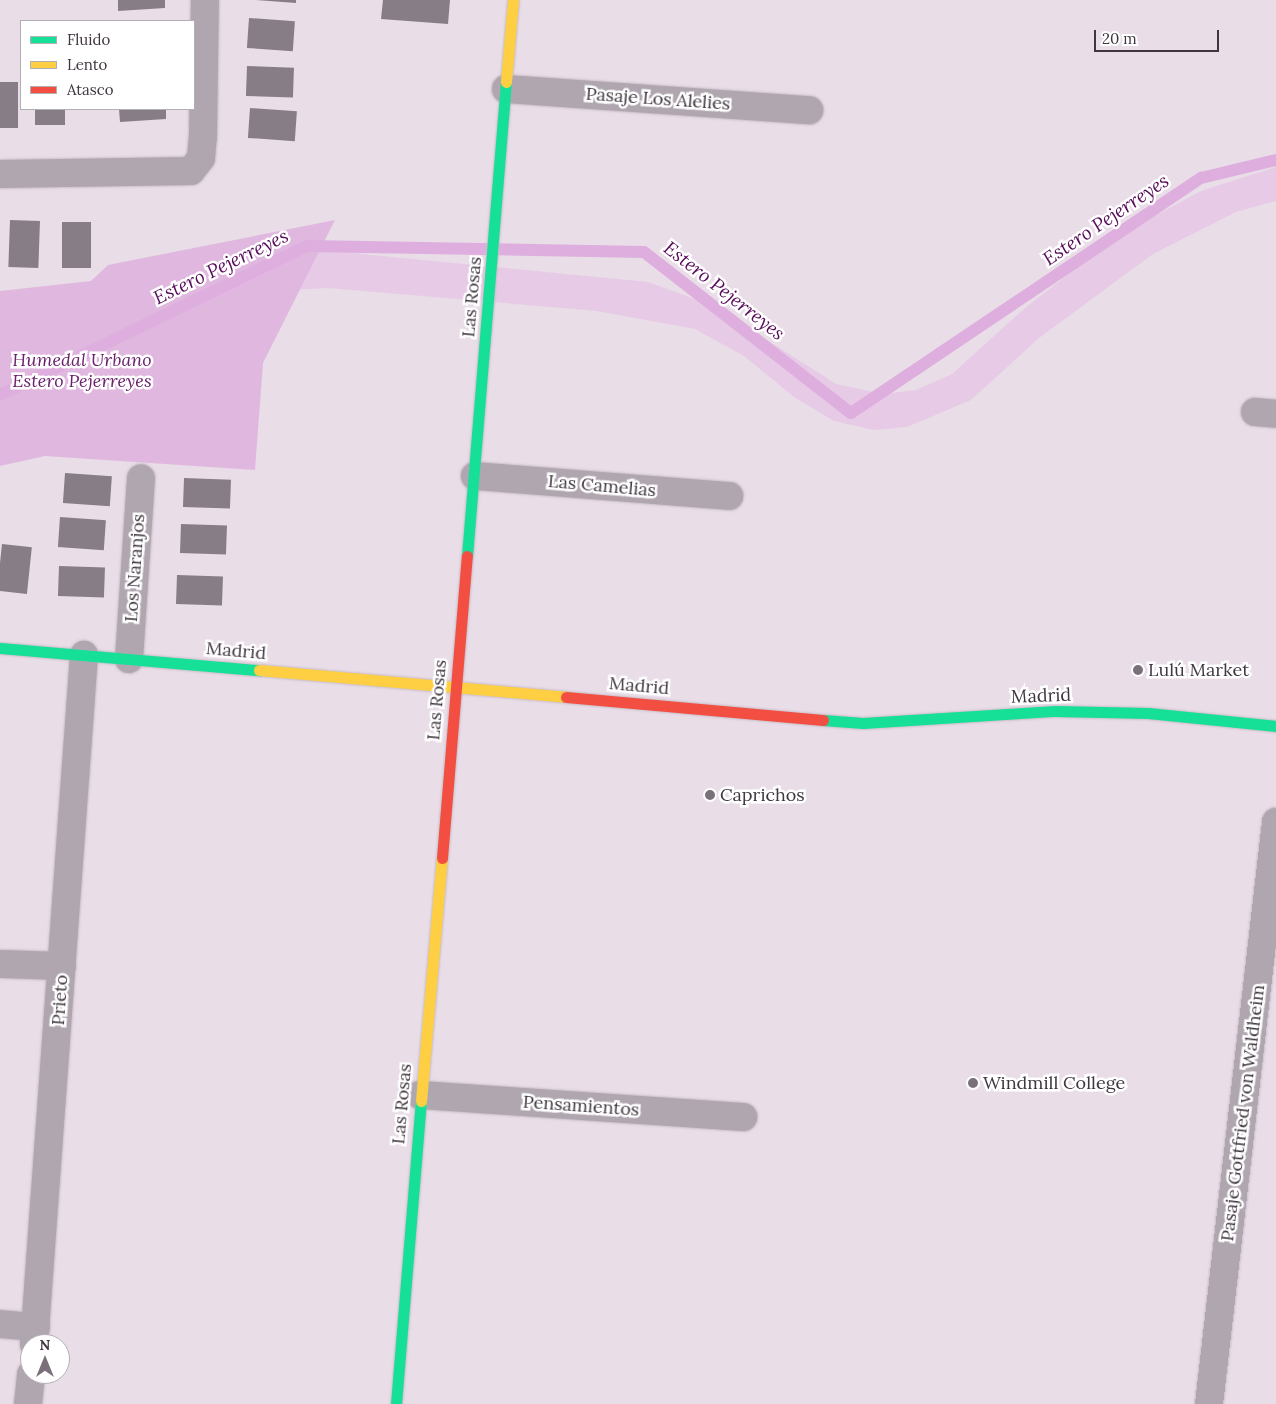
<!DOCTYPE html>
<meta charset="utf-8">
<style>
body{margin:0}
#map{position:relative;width:1276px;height:1404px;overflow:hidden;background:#e9dde8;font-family:Lora,serif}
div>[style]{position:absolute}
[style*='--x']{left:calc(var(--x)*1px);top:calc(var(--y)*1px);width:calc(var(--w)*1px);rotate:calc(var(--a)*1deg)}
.green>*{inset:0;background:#e7cbe6}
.forest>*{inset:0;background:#e0b8df}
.stream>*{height:12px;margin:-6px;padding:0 6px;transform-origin:6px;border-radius:6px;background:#deafde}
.building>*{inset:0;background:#867d86;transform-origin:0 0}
.roads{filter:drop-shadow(0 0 1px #c6bcc5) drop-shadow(0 0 1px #c6bcc5)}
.street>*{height:28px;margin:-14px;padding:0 14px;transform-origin:14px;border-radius:14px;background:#b0a6b0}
.fast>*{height:11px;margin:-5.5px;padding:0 5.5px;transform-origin:5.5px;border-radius:5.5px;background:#16e098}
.slow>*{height:11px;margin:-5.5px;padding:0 5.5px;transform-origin:5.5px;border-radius:5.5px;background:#ffcf43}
.jam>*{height:11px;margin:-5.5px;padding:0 5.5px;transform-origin:5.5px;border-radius:5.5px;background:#f24e42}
.dots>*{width:14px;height:14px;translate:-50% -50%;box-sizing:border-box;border:2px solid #fff;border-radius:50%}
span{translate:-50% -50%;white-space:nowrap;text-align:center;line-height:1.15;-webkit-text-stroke:5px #fff;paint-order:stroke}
.street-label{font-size:18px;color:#3f363f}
.park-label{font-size:18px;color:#6b216d;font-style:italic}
.poi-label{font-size:18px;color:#3f363f}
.left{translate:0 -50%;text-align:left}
.water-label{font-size:19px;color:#580a5a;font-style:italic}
.legend{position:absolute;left:20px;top:20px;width:175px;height:90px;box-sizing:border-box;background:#fff;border:1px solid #b2afb2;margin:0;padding:6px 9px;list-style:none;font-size:15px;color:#3f363f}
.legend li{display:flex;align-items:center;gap:10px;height:25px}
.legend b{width:25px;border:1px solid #b2afb2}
.north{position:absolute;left:20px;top:1334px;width:50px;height:50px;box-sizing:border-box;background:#fff;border:1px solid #b2afb2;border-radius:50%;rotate:0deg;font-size:14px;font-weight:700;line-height:20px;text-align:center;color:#3f363f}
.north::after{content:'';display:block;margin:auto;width:18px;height:22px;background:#7a707a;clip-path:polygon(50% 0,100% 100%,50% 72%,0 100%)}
.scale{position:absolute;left:1094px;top:30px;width:125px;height:22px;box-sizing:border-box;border:2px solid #3f363f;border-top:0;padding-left:6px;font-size:15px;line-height:18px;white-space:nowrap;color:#3f363f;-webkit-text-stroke:4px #fff;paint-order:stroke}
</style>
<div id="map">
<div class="green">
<div style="clip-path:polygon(1276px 167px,1276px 201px,1236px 212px,1153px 254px,1039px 338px,971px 400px,907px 427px,874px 430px,834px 421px,794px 397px,744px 356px,695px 329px,597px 311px,327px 288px,290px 290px,0 387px,263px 259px,321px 250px,648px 282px,714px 306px,836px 384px,883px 394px,916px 390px,952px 374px,1025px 308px,1117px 236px,1201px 191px)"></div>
</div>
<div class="forest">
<div style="clip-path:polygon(335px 220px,263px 363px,255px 470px,45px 456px,0 466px,0 291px,91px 281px,108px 265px)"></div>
</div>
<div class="stream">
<div style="--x:0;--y:395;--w:341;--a:-25.9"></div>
<div style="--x:307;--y:246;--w:337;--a:1"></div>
<div style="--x:644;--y:252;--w:262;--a:37.9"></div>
<div style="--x:851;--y:413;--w:422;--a:-33.9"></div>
<div style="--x:1201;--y:178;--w:77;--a:-13.5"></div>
</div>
<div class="building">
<div style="clip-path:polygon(118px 0,165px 0,165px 8px,118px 11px)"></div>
<div style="clip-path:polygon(256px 0,296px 0,296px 3px)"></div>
<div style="clip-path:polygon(383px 0,450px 0,448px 24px,381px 19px)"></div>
<div style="left:249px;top:18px;width:46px;height:30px;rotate:4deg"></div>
<div style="left:247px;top:66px;width:47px;height:30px;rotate:2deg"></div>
<div style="left:0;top:82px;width:18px;height:46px"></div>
<div style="left:250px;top:108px;width:47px;height:30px;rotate:4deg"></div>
<div style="left:35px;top:109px;width:30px;height:16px"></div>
<div style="clip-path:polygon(119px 109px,166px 109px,166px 119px,120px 122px)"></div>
<div style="left:10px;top:220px;width:30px;height:47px;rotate:2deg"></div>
<div style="left:62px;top:222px;width:29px;height:46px"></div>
<div style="left:65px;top:473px;width:47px;height:30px;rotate:4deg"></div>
<div style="left:184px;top:478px;width:47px;height:29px;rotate:2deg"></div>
<div style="left:60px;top:517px;width:46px;height:30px;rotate:4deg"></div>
<div style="left:181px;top:524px;width:46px;height:29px;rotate:2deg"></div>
<div style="left:2px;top:544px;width:30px;height:47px;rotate:6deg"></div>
<div style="left:59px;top:566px;width:46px;height:30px;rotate:2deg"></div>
<div style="left:177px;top:575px;width:46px;height:29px;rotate:2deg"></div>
</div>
<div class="roads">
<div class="street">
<div style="--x:506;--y:89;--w:304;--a:4"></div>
<div style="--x:0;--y:174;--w:191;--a:-0.9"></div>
<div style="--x:191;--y:171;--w:16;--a:-52"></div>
<div style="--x:201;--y:158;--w:21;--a:-85"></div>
<div style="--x:203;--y:137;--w:137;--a:-89.2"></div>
<div style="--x:1255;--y:412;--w:21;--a:5"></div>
<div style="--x:475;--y:476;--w:255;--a:4.5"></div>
<div style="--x:129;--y:659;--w:181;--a:-86.2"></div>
<div style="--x:0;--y:964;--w:62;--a:1.8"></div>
<div style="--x:420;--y:1095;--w:324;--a:3.9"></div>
<div style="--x:0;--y:1324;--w:36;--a:5"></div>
<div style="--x:34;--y:1344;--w:691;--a:-85.85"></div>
<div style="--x:28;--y:1404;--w:30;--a:-84"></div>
<div style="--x:1209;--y:1404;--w:586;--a:-83.43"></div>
</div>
<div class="fast">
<div style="--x:467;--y:556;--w:476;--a:-85.3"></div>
<div style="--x:0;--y:648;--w:260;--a:4.9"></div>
<div style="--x:823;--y:720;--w:40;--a:4.3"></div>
<div style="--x:863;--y:723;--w:193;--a:-3.6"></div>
<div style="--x:1056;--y:711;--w:92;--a:1.2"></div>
<div style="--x:1148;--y:713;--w:129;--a:5.8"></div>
<div style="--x:396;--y:1404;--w:304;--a:-85.3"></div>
</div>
<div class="slow">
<div style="--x:506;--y:82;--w:82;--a:-85.1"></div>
<div style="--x:259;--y:670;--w:308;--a:5"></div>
<div style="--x:421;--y:1101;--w:244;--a:-85.1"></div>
</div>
<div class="jam">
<div style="--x:566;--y:697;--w:258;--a:5.1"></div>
<div style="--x:442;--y:858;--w:303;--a:-85.3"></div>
</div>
</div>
<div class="dots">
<div style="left:1138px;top:670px;background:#7a707a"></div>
<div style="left:710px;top:795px;background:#7a707a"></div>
<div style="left:973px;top:1083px;background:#7a707a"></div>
</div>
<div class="street-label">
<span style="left:658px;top:99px;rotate:4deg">Pasaje Los Alelies</span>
<span style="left:472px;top:297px;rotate:-85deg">Las Rosas</span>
<span style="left:602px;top:486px;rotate:5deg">Las Camelias</span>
<span style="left:135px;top:568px;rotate:-86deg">Los Naranjos</span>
<span style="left:236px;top:651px;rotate:5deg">Madrid</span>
<span style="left:639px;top:686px;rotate:5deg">Madrid</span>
<span style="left:1041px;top:696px;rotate:-2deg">Madrid</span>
<span style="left:437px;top:700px;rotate:-85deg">Las Rosas</span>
<span style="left:60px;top:1000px;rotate:-86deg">Prieto</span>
<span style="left:402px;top:1104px;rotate:-85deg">Las Rosas</span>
<span style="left:581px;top:1106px;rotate:4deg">Pensamientos</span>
<span style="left:1243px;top:1113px;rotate:-83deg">Pasaje Gottfried von Waldheim</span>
</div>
<div class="park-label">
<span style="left:82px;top:371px">Humedal Urbano<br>Estero Pejerreyes</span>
</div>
<div class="poi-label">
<span class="left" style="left:1148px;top:670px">Lulú Market</span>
<span class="left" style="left:720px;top:795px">Caprichos</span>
<span class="left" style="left:983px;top:1083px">Windmill College</span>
</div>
<div class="water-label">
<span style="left:1106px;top:220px;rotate:-34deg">Estero Pejerreyes</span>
<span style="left:221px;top:267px;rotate:-26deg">Estero Pejerreyes</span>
<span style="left:724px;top:291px;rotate:38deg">Estero Pejerreyes</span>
</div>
<ul class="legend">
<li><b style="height:6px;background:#16e098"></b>Fluido</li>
<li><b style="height:6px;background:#ffcf43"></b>Lento</li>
<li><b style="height:6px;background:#f24e42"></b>Atasco</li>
</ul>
<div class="north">N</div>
<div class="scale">20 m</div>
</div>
